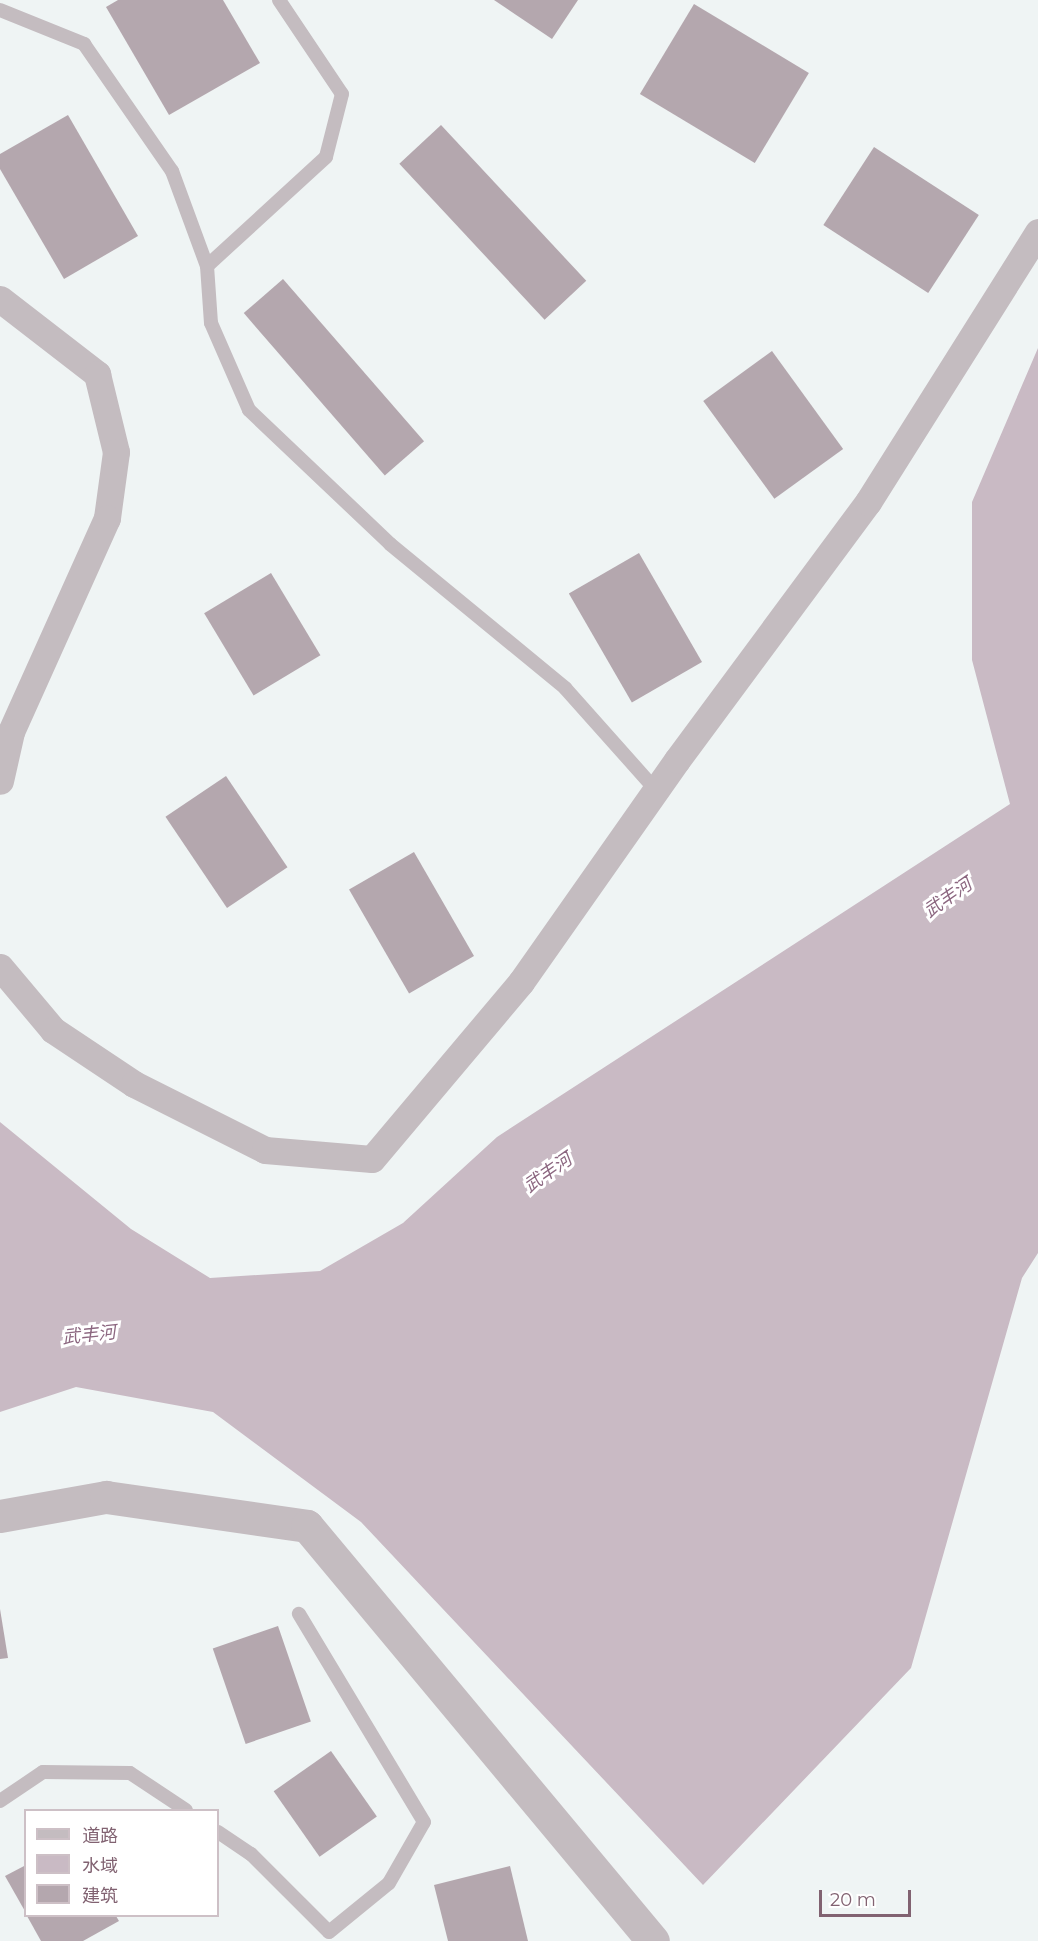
<!DOCTYPE html>
<meta charset="utf-8">
<style>
body{margin:0}
#map{position:relative;width:1038px;height:1941px;overflow:hidden;background:#eff4f4;font-family:Montserrat,"Noto Sans SC",sans-serif}
div>[style]{position:absolute}
[style*='--x']{left:calc(var(--x)*1px);top:calc(var(--y)*1px);width:calc(var(--w)*1px);rotate:calc(var(--a)*1deg)}
.water>*{inset:0;background:#c9bac4}
.building>*{inset:0;background:#b4a7ae;transform-origin:0 0}
.service>*{height:14px;margin:-7px;padding:0 7px;transform-origin:7px;border-radius:7px;background:#c4bcc0}
.minor>*{height:27px;margin:-13.5px;padding:0 13.5px;transform-origin:13.5px;border-radius:13.5px;background:#c4bcc0}
.tertiary>*{height:33px;margin:-16.5px;padding:0 16.5px;transform-origin:16.5px;border-radius:16.5px;background:#c4bcc0}
span{translate:-50% -50%;white-space:nowrap;text-align:center;line-height:1.15;-webkit-text-stroke:6px #fff;paint-order:stroke}
.water-label{font-size:18px;color:#8c6780;font-style:italic}
.legend{position:absolute;left:24px;top:1809px;width:195px;height:108px;box-sizing:border-box;background:#fff;border:2px solid #cdc0c6;margin:0;padding:8px 10px;list-style:none;font-size:18px;color:#816271}
.legend li{display:flex;align-items:center;gap:12px;height:30px}
.legend b{width:30px;border:2px solid #cdc0c6}
.scale{position:absolute;left:819px;top:1890px;width:92px;height:27px;box-sizing:border-box;border:3px solid #816271;border-top:0;padding-left:8px;font-size:18px;line-height:21px;white-space:nowrap;color:#816271;-webkit-text-stroke:4px #fff;paint-order:stroke}
</style>
<div id="map">
<div class="water">
<div style="clip-path:polygon(1038px 348px,1038px 1253px,1022px 1278px,911px 1668px,703px 1885px,361px 1522px,213px 1412px,76px 1387px,0 1412px,0 1122px,131px 1229px,210px 1278px,320px 1271px,403px 1223px,497px 1137px,1010px 804px,972px 660px,972px 502px)"></div>
</div>
<div class="building">
<div style="clip-path:polygon(118px 0,223px 0,260px 63px,169px 115px,106px 7px)"></div>
<div style="clip-path:polygon(494px 0,578px 0,552px 39px)"></div>
<div style="left:694px;top:4px;width:134px;height:105px;rotate:31deg"></div>
<div style="clip-path:polygon(68px 115px,138px 236px,64px 279px,0 169px,0 154px)"></div>
<div style="left:441px;top:125px;width:213px;height:57px;rotate:47deg"></div>
<div style="left:874px;top:147px;width:125px;height:93px;rotate:33deg"></div>
<div style="left:283px;top:279px;width:215px;height:52px;rotate:49deg"></div>
<div style="left:772px;top:351px;width:121px;height:85px;rotate:54deg"></div>
<div style="left:639px;top:553px;width:126px;height:81px;rotate:60deg"></div>
<div style="left:271px;top:573px;width:96px;height:78px;rotate:59deg"></div>
<div style="left:226px;top:776px;width:110px;height:73px;rotate:56deg"></div>
<div style="left:414px;top:852px;width:120px;height:75px;rotate:60deg"></div>
<div style="clip-path:polygon(0 1609px,8px 1658px,0 1659px)"></div>
<div style="left:278px;top:1626px;width:101px;height:69px;rotate:71deg"></div>
<div style="left:331px;top:1751px;width:80px;height:70px;rotate:55deg"></div>
<div style="clip-path:polygon(26px 1865px,26px 1913px,5px 1876px)"></div>
<div style="clip-path:polygon(510px 1866px,528px 1941px,448px 1941px,434px 1885px)"></div>
<div style="clip-path:polygon(27px 1916px,116px 1916px,119px 1921px,83px 1941px,41px 1941px)"></div>
</div>
<div class="service">
<div style="--x:279;--y:0;--w:113;--a:56.2"></div>
<div style="--x:342;--y:94;--w:65;--a:104.3"></div>
<div style="--x:326;--y:157;--w:161;--a:137.5"></div>
<div style="--x:207;--y:266;--w:57;--a:86"></div>
<div style="--x:211;--y:323;--w:95;--a:66.4"></div>
<div style="--x:249;--y:410;--w:195;--a:43.5"></div>
<div style="--x:390;--y:544;--w:227;--a:39.4"></div>
<div style="--x:565;--y:688;--w:137;--a:48.3"></div>
<div style="--x:0;--y:10;--w:91;--a:22"></div>
<div style="--x:84;--y:44;--w:155;--a:55.3"></div>
<div style="--x:172;--y:171;--w:101;--a:69.8"></div>
<div style="--x:0;--y:1801;--w:52;--a:-34"></div>
<div style="--x:43;--y:1772;--w:87;--a:0.7"></div>
<div style="--x:130;--y:1773;--w:67;--a:33.5"></div>
<div style="--x:218;--y:1832;--w:40;--a:34"></div>
<div style="--x:251;--y:1854;--w:110;--a:45"></div>
<div style="--x:329;--y:1932;--w:77;--a:-39.2"></div>
<div style="--x:389;--y:1883;--w:70;--a:-60.2"></div>
<div style="--x:424;--y:1822;--w:243;--a:-121"></div>
</div>
<div class="minor">
<div style="--x:0;--y:299;--w:123;--a:37.7"></div>
<div style="--x:97;--y:374;--w:80;--a:76.3"></div>
<div style="--x:116;--y:452;--w:67;--a:97.8"></div>
<div style="--x:107;--y:518;--w:235;--a:114.2"></div>
<div style="--x:11;--y:732;--w:50;--a:102.7"></div>
<div style="--x:0;--y:967;--w:82;--a:49.9"></div>
<div style="--x:53;--y:1030;--w:97;--a:33.7"></div>
<div style="--x:134;--y:1084;--w:147;--a:26.7"></div>
<div style="--x:265;--y:1150;--w:107;--a:4.8"></div>
<div style="--x:372;--y:1159;--w:231;--a:-49.9"></div>
<div style="--x:521;--y:982;--w:271;--a:-54.9"></div>
<div style="--x:677;--y:760;--w:321;--a:-53.5"></div>
<div style="--x:868;--y:502;--w:319;--a:-57.8"></div>
</div>
<div class="tertiary">
<div style="--x:0;--y:1516;--w:108;--a:-10.2"></div>
<div style="--x:106;--y:1497;--w:203;--a:8.2"></div>
<div style="--x:307;--y:1526;--w:540;--a:50.18"></div>
</div>
<div class="water-label">
<span style="left:948px;top:898px;rotate:-35deg">武丰河</span>
<span style="left:548px;top:1173px;rotate:-35deg">武丰河</span>
<span style="left:89px;top:1335px;rotate:-6deg">武丰河</span>
</div>
<ul class="legend">
<li><b style="height:8px;background:#c4bcc0"></b>道路</li>
<li><b style="height:16px;background:#c9bac4"></b>水域</li>
<li><b style="height:16px;background:#b4a7ae"></b>建筑</li>
</ul>
<div class="scale">20 m</div>
</div>
